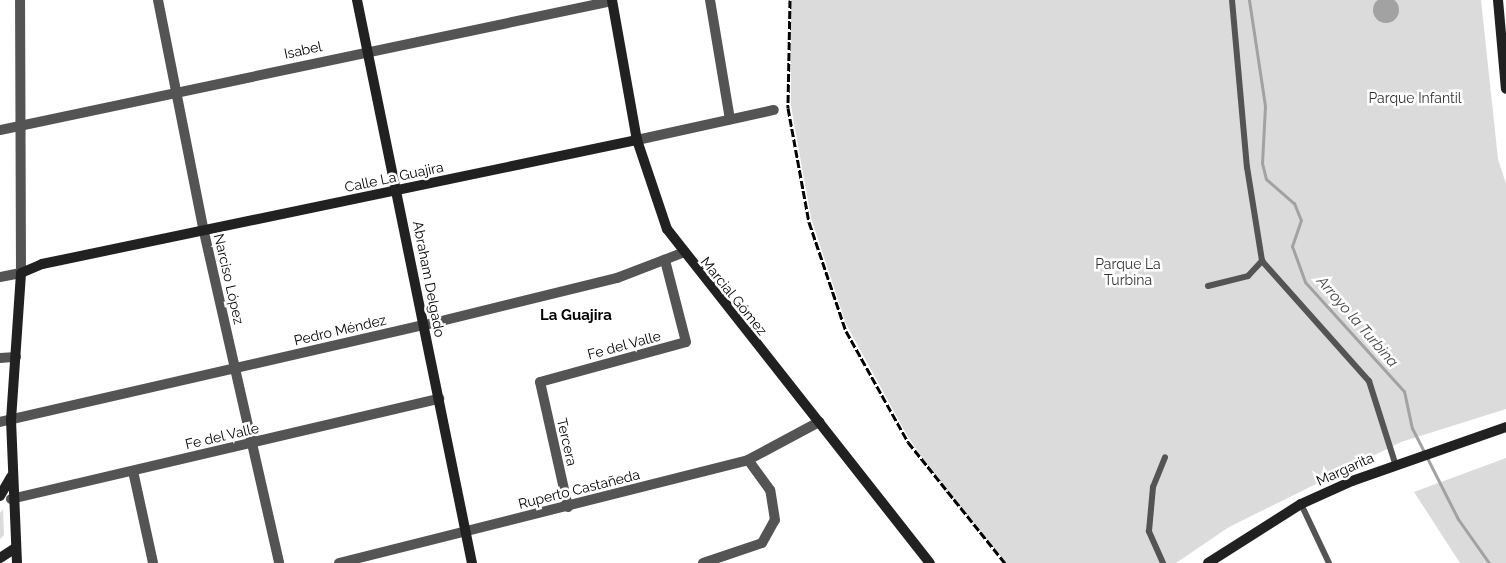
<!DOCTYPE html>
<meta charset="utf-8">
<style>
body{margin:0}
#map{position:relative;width:1506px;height:563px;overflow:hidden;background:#fff;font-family:Raleway,sans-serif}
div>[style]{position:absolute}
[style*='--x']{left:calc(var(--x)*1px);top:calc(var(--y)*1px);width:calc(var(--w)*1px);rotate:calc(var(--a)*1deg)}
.green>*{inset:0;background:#dbdbdb}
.water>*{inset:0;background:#a2a2a2}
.round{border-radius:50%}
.stream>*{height:3px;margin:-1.5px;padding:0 1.5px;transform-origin:1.5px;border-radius:1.5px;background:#a2a2a2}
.lane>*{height:6px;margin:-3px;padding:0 3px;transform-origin:3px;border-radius:3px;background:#545454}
.street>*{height:10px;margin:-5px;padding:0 5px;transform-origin:5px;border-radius:5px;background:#545454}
.secondary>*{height:10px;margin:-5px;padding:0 5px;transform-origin:5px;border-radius:5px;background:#212121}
.rail>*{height:3px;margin-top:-1.5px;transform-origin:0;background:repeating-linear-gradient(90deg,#000 0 8px,transparent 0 10.5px)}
span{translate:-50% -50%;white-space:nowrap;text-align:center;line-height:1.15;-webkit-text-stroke:5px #fff;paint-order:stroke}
.street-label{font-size:14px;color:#000}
.park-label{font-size:14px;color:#323232}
.neighbourhood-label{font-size:15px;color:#000;font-weight:700}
.water-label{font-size:15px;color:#434343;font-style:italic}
</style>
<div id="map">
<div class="green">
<div style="clip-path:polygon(791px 0,1481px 0,1498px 159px,1506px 184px,1506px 409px,1401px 442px,1229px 527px,1176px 563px,1006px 563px,943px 488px,908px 437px,846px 324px,811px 218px,791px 106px)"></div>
<div style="clip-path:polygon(1506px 458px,1506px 563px,1460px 563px,1414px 492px)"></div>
<div style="clip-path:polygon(3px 509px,4px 535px,0 539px,0 513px)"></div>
</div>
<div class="water">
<div class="round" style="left:1373px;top:-3px;width:26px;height:26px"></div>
</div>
<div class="stream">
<div style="--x:1249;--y:0;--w:107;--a:81.4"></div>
<div style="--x:1265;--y:106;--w:57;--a:93"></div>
<div style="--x:1262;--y:163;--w:16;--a:76"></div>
<div style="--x:1266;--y:179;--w:37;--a:41"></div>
<div style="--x:1294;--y:203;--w:18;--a:68"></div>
<div style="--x:1301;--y:220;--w:28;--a:109"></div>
<div style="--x:1292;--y:246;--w:38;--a:70"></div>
<div style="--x:1305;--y:282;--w:147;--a:47.8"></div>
<div style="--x:1404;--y:391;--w:38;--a:78"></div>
<div style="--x:1412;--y:428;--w:102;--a:63.2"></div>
<div style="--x:1458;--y:519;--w:54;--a:54.8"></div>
</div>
<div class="lane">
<div style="--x:1232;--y:0;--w:168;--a:84.9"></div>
<div style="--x:1247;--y:167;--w:95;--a:80.9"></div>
<div style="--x:1262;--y:261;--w:161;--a:48.3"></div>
<div style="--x:1369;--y:381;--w:86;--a:72.4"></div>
<div style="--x:1208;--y:286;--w:41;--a:-14"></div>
<div style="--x:1248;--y:276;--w:21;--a:-47"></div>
<div style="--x:1301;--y:504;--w:65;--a:64.6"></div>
<div style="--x:1163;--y:563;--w:35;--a:-114"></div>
<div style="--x:1149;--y:531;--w:44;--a:-84.8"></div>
<div style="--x:1153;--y:487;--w:32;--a:-68"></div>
</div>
<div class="street">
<div style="--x:158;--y:0;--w:237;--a:78.8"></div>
<div style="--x:204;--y:232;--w:339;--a:77.2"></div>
<div style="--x:710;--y:0;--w:121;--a:80.5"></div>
<div style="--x:0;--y:130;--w:625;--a:-11.9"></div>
<div style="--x:637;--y:140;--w:140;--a:-12.4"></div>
<div style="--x:0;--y:277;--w:21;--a:-11"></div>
<div style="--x:21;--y:273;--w:273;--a:-90.2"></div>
<div style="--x:0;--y:358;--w:16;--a:-4"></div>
<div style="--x:0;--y:422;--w:436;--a:-12.9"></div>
<div style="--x:425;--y:325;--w:198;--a:-13.8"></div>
<div style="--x:617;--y:278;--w:70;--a:-21"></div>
<div style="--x:133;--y:471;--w:94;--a:77.7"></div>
<div style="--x:11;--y:499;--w:440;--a:-13.2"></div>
<div style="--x:568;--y:507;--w:128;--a:-102.6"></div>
<div style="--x:540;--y:382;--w:151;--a:-15.3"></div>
<div style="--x:686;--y:342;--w:85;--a:-104.4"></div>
<div style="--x:339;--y:563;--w:422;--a:-14.1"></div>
<div style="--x:748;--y:460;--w:81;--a:-28.2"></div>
<div style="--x:703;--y:563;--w:62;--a:-18.7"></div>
<div style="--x:762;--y:543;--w:26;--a:-61"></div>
<div style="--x:775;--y:520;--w:30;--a:-99"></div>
<div style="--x:770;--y:490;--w:37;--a:-126"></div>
</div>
<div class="secondary">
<div style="--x:357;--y:0;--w:575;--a:78.46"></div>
<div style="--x:612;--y:0;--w:142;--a:79.9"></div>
<div style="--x:637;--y:140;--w:94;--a:71.4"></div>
<div style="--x:667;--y:229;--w:425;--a:51.8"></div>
<div style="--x:1498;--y:0;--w:89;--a:84.9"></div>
<div style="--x:0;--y:496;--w:22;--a:-60"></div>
<div style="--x:0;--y:558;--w:17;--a:-33"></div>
<div style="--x:17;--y:563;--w:143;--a:-92.4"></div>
<div style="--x:11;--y:420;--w:147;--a:-86.1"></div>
<div style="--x:21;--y:273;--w:23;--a:-23"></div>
<div style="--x:42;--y:264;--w:608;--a:-11.77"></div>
<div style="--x:1208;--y:563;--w:110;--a:-32.4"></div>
<div style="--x:1301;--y:504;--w:56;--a:-24.3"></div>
<div style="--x:1352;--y:481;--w:163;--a:-19.3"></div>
</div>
<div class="rail">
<div style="--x:790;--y:0;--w:108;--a:91.1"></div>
<div style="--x:788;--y:108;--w:116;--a:79.6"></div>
<div style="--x:809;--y:222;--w:115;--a:71.3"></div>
<div style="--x:846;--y:331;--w:127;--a:60.8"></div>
<div style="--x:908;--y:442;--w:155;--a:51.3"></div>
</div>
<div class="street-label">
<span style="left:303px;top:50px;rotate:-12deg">Isabel</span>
<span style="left:394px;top:177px;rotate:-12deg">Calle La Guajira</span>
<span style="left:229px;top:279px;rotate:77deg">Narciso López</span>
<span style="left:429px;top:279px;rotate:79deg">Abraham Delgado</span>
<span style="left:734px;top:296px;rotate:51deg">Marcial Gómez</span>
<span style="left:340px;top:330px;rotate:-13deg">Pedro Méndez</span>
<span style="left:624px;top:345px;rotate:-15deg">Fe del Valle</span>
<span style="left:222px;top:436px;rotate:-13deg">Fe del Valle</span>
<span style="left:567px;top:442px;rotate:77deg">Tercera</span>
<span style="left:1345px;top:469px;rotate:-24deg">Margarita</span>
<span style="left:579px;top:489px;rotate:-14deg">Ruperto Castañeda</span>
</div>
<div class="park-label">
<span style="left:1415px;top:98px">Parque Infantil</span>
<span style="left:1128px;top:272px">Parque La<br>Turbina</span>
</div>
<div class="neighbourhood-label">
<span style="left:576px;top:316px">La Guajira</span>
</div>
<div class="water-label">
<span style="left:1357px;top:322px;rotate:49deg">Arroyo la Turbina</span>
</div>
</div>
